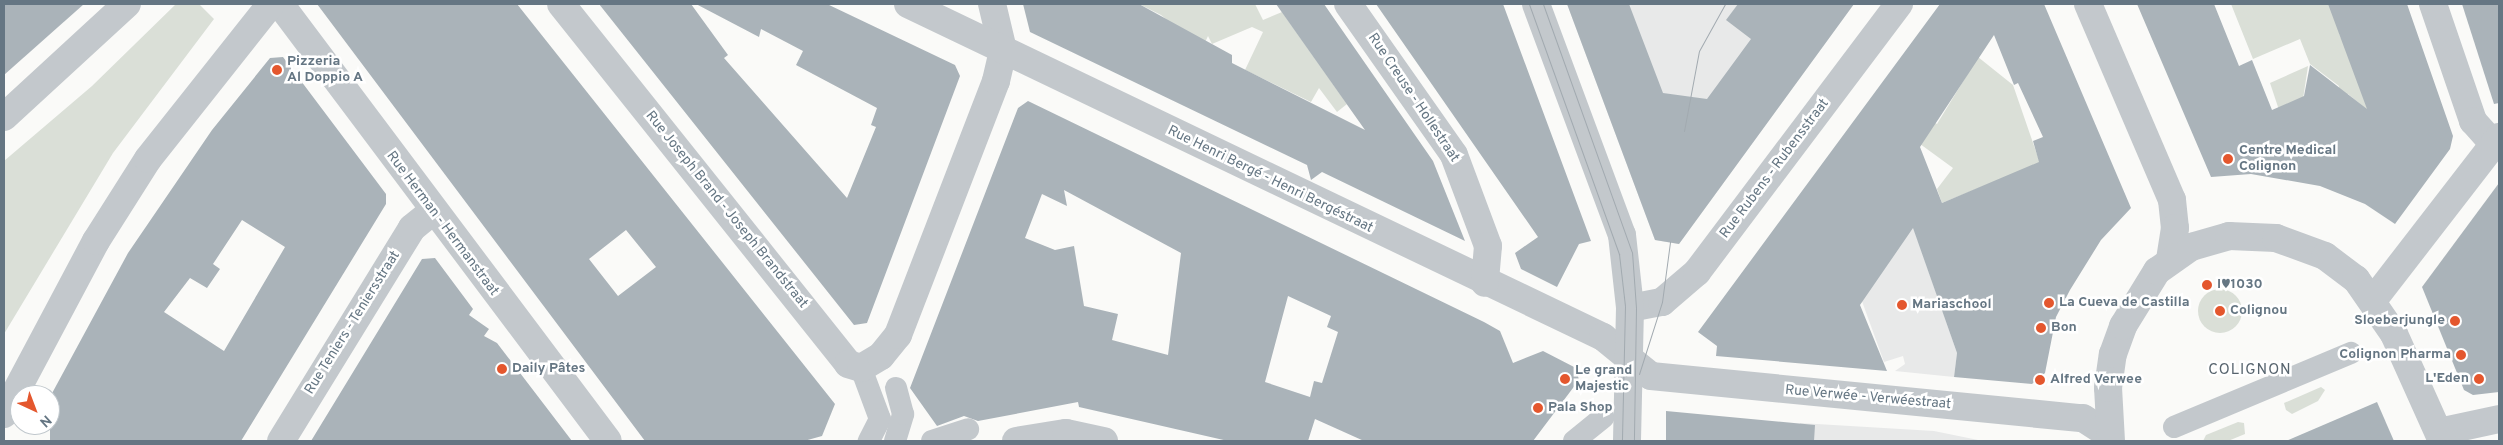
<!DOCTYPE html>
<meta charset="utf-8">
<style>
body{margin:0}
#map{position:relative;width:2503px;height:445px;overflow:hidden;background:#fafaf8;font-family:Overpass,sans-serif}
div>[style]{position:absolute}
[style*='--x']{left:calc(var(--x)*1px);top:calc(var(--y)*1px);width:calc(var(--w)*1px);rotate:calc(var(--a)*1deg)}
.built>*{inset:0;background:#e8e9e9}
.green>*{inset:0;background:#dadfd7}
.round{border-radius:50%}
.building>*{inset:0;background:#aab3b9}
.pedestrian>*{height:22px;margin:-11px;padding:0 11px;transform-origin:11px;border-radius:11px;background:#c3c8cc}
.minor>*{height:28px;margin:-14px;padding:0 14px;transform-origin:14px;border-radius:14px;background:#c3c8cc}
.tertiary>*{height:28px;margin:-14px;padding:0 14px;transform-origin:14px;border-radius:14px;background:#c3c8cc}
.tram>*{height:1px;margin:-0.5px;padding:0 0.5px;transform-origin:0.5px;border-radius:0.5px;background:#a2aab0}
.dots>*{width:14px;height:14px;translate:-50% -50%;box-sizing:border-box;border:2px solid #fff;border-radius:50%}
span{translate:-50% -50%;white-space:nowrap;text-align:center;line-height:1.15;-webkit-text-stroke:5px #fff;paint-order:stroke}
.poi-label{font-size:14px;color:#657683;font-weight:700}
.left{translate:0 -50%;text-align:left}
.right{translate:-100% -50%;text-align:right}
.street-label{font-size:14px;color:#657683}
.neighbourhood-label{font-size:15px;color:#57646e;letter-spacing:1px}
.frame{position:absolute;inset:0;border:5px solid #657683;pointer-events:none}
.north{position:absolute;left:10px;top:385px;width:50px;height:50px;box-sizing:border-box;background:#fff;border:1px solid #c1c8cd;border-radius:50%;rotate:137deg;font-size:14px;font-weight:700;line-height:20px;text-align:center;color:#657683}
.north::after{content:'';display:block;margin:auto;width:18px;height:22px;background:#e4572e;clip-path:polygon(50% 0,100% 100%,50% 72%,0 100%)}
</style>
<div id="map">
<div class="built">
<div style="clip-path:polygon(1567px 4px,1854px 4px,1679px 244px,1655px 240px)"></div>
<div style="clip-path:polygon(1911px 221px,1957px 353px,1954px 377px,1895px 371px,1905px 364px,1903px 356px,1884px 362px,1859px 293px)"></div>
<div style="clip-path:polygon(1800px 423px,1934px 431px,1983px 441px,1798px 441px)"></div>
</div>
<div class="green">
<div style="clip-path:polygon(176px 4px,199px 4px,214px 19px,113px 153px,4px 334px,4px 161px,92px 86px)"></div>
<div style="clip-path:polygon(1139px 4px,1255px 4px,1263px 20px,1282px 12px,1347px 104px,1337px 112px,1319px 88px,1311px 102px,1245px 70px,1263px 32px,1252px 27px,1212px 44px,1208px 36px,1202px 49px,1161px 15px)"></div>
<div style="clip-path:polygon(2231px 4px,2332px 4px,2340px 36px,2384px 124px,2357px 127px,2360px 104px,2348px 94px,2336px 105px,2339px 86px,2310px 64px,2300px 39px,2253px 59px)"></div>
<div style="clip-path:polygon(1978px 57px,2013px 85px,2040px 163px,1942px 203px,1937px 189px,1953px 168px,1916px 141px,1932px 121px,1937px 124px)"></div>
<div style="clip-path:polygon(2308px 66px,2301px 112px,2279px 110px,2270px 83px)"></div>
<div class="round" style="left:2198px;top:289px;width:44px;height:44px"></div>
<div style="clip-path:polygon(2321px 387px,2325px 390px,2318px 401px,2292px 414px,2286px 410px,2284px 403px)"></div>
<div style="clip-path:polygon(2238px 422px,2244px 423px,2245px 434px,2228px 441px,2203px 441px,2206px 435px)"></div>
</div>
<div class="building">
<div style="clip-path:polygon(4px 4px,84px 4px,4px 75px)"></div>
<div style="clip-path:polygon(evenodd,317px 4px,517px 4px,835px 404px,822px 436px,804px 441px,645px 441px,317px 4px,626px 230px,656px 267px,618px 296px,589px 259px,626px 230px)"></div>
<div style="clip-path:polygon(599px 4px,691px 4px,728px 55px,724px 58px,847px 198px,876px 127px,871px 125px,877px 108px,796px 65px,803px 51px,761px 29px,759px 37px,696px 4px,827px 4px,955px 65px,960px 76px,867px 323px,854px 325px)"></div>
<div style="clip-path:polygon(1023px 4px,1139px 4px,1232px 55px,1232px 63px,1365px 130px,1276px 4px,1324px 4px,1433px 161px,1465px 241px,1322px 172px,1311px 180px,1307px 165px,1030px 32px)"></div>
<div style="clip-path:polygon(1376px 4px,1503px 4px,1591px 241px,1579px 244px,1557px 287px,1521px 269px,1515px 253px,1538px 237px)"></div>
<div style="clip-path:polygon(1567px 4px,1629px 4px,1663px 93px,1707px 99px,1751px 39px,1726px 20px,1738px 4px,1854px 4px,1679px 244px,1655px 240px)"></div>
<div style="clip-path:polygon(evenodd,1940px 4px,2044px 4px,2131px 208px,2101px 240px,2070px 290px,2056px 317px,2045px 373px,2032px 384px,1954px 377px,1957px 353px,1913px 228px,1860px 305px,1887px 371px,1716px 356px,1717px 346px,1698px 332px,1940px 4px,1994px 35px,2014px 85px,2018px 83px,2043px 137px,2033px 141px,2039px 162px,1942px 203px,1920px 147px,1994px 35px)"></div>
<div style="clip-path:polygon(2137px 4px,2214px 4px,2239px 66px,2252px 60px,2272px 110px,2304px 96px,2310px 65px,2367px 109px,2328px 4px,2407px 4px,2453px 136px,2450px 149px,2395px 224px,2365px 204px,2320px 186px,2251px 174px,2211px 177px)"></div>
<div style="clip-path:polygon(2462px 4px,2499px 4px,2499px 103px,2494px 104px)"></div>
<div style="clip-path:polygon(evenodd,283px 57px,386px 194px,386px 204px,241px 441px,50px 441px,50px 397px,128px 253px,212px 130px,270px 58px,283px 57px,242px 220px,285px 247px,224px 351px,164px 312px,190px 278px,207px 288px,220px 269px,213px 264px,242px 220px)"></div>
<div style="clip-path:polygon(evenodd,1028px 101px,1484px 322px,1500px 331px,1513px 363px,1543px 351px,1576px 368px,1579px 380px,1533px 441px,1364px 441px,1315px 419px,1308px 441px,1228px 441px,1079px 407px,1078px 402px,978px 421px,964px 416px,937px 426px,910px 388px,1018px 108px,1028px 101px,1064px 190px,1181px 253px,1168px 355px,1112px 340px,1118px 314px,1084px 306px,1074px 246px,1055px 250px,1025px 238px,1042px 194px,1067px 206px,1064px 190px,1028px 101px,1288px 296px,1331px 316px,1327px 327px,1338px 332px,1322px 383px,1314px 381px,1310px 397px,1265px 382px,1288px 296px)"></div>
<div style="clip-path:polygon(2499px 183px,2499px 392px,2473px 395px,2464px 390px,2422px 287px)"></div>
<div style="clip-path:polygon(435px 258px,473px 309px,469px 315px,489px 329px,484px 336px,497px 343px,572px 441px,311px 441px,422px 259px)"></div>
<div style="clip-path:polygon(2377px 402px,2394px 441px,2286px 441px)"></div>
<div style="clip-path:polygon(1666px 411px,1815px 425px,1814px 441px,1666px 441px)"></div>
</div>
<div class="pedestrian">
<div style="--x:861;--y:368;--w:54;--a:69.6"></div>
<div style="--x:880;--y:419;--w:25;--a:117"></div>
<div style="--x:2174;--y:427;--w:192;--a:-22.7"></div>
<div style="--x:895;--y:441;--w:28;--a:-73"></div>
<div style="--x:903;--y:414;--w:27;--a:-105"></div>
<div style="--x:932;--y:441;--w:38;--a:-18"></div>
<div style="--x:1574;--y:441;--w:38;--a:-39"></div>
</div>
<div class="minor">
<div style="--x:280;--y:4;--w:546;--a:53.11"></div>
<div style="--x:561;--y:4;--w:460;--a:51.4"></div>
<div style="--x:848;--y:364;--w:14;--a:17"></div>
<div style="--x:861;--y:368;--w:23;--a:-31"></div>
<div style="--x:881;--y:356;--w:27;--a:-51"></div>
<div style="--x:898;--y:335;--w:272;--a:-68.9"></div>
<div style="--x:996;--y:81;--w:32;--a:-77"></div>
<div style="--x:1003;--y:50;--w:47;--a:-103.4"></div>
<div style="--x:908;--y:4;--w:771;--a:25.6"></div>
<div style="--x:1603;--y:337;--w:62;--a:39.1"></div>
<div style="--x:1651;--y:376;--w:434;--a:5.6"></div>
<div style="--x:2083;--y:418;--w:30;--a:33"></div>
<div style="--x:1348;--y:4;--w:184;--a:54.9"></div>
<div style="--x:1454;--y:155;--w:97;--a:69.5"></div>
<div style="--x:1488;--y:246;--w:37;--a:95"></div>
<div style="--x:2088;--y:4;--w:213;--a:66.8"></div>
<div style="--x:2172;--y:200;--w:28;--a:84"></div>
<div style="--x:2175;--y:228;--w:32;--a:99"></div>
<div style="--x:2433;--y:4;--w:124;--a:71.1"></div>
<div style="--x:2473;--y:121;--w:31;--a:48"></div>
<div style="--x:4;--y:117;--w:167;--a:-42.6"></div>
<div style="--x:2374;--y:299;--w:205;--a:-52.3"></div>
<div style="--x:1630;--y:308;--w:33;--a:-11"></div>
<div style="--x:1662;--y:302;--w:46;--a:-40.6"></div>
<div style="--x:1697;--y:272;--w:336;--a:-53"></div>
<div style="--x:4;--y:414;--w:196;--a:-62"></div>
<div style="--x:96;--y:241;--w:97;--a:-57.6"></div>
<div style="--x:148;--y:159;--w:198;--a:-51.6"></div>
<div style="--x:2439;--y:432;--w:61;--a:-12.2"></div>
<div style="--x:281;--y:441;--w:250;--a:-58.4"></div>
<div style="--x:412;--y:228;--w:26;--a:-39"></div>
<div style="--x:1016;--y:441;--w:51;--a:-9.1"></div>
<div style="--x:1066;--y:433;--w:39;--a:12"></div>
<div style="--x:2111;--y:441;--w:53;--a:-93.2"></div>
<div style="--x:2108;--y:388;--w:34;--a:-82"></div>
<div style="--x:2113;--y:354;--w:30;--a:-70"></div>
<div style="--x:2123;--y:326;--w:65;--a:-58.3"></div>
<div style="--x:2157;--y:271;--w:42;--a:-35.2"></div>
<div style="--x:2191;--y:247;--w:40;--a:-16"></div>
<div style="--x:2229;--y:236;--w:47;--a:2.4"></div>
<div style="--x:2276;--y:238;--w:52;--a:20.2"></div>
<div style="--x:2325;--y:256;--w:39;--a:37"></div>
<div style="--x:2356;--y:279;--w:67;--a:55.4"></div>
<div style="--x:2394;--y:334;--w:117;--a:65.8"></div>
</div>
<div class="tertiary">
<div style="--x:1536;--y:4;--w:246;--a:69.6"></div>
<div style="--x:1622;--y:235;--w:73;--a:83.7"></div>
<div style="--x:1630;--y:308;--w:133;--a:91.3"></div>
</div>
<div class="tram">
<div style="--x:1529;--y:4;--w:266;--a:70.2"></div>
<div style="--x:1619;--y:254;--w:52;--a:83.4"></div>
<div style="--x:1625;--y:306;--w:135;--a:91.3"></div>
<div style="--x:1543;--y:4;--w:263;--a:70.3"></div>
<div style="--x:1632;--y:252;--w:56;--a:85.9"></div>
<div style="--x:1636;--y:308;--w:133;--a:90.9"></div>
<div style="--x:1684;--y:131;--w:81;--a:-79.4"></div>
<div style="--x:1699;--y:51;--w:54;--a:-61"></div>
<div style="--x:1639;--y:374;--w:76;--a:-72.3"></div>
<div style="--x:1662;--y:302;--w:61;--a:-82.4"></div>
</div>
<div class="dots">
<div style="left:277px;top:70px;background:#e4572e"></div>
<div style="left:2228px;top:159px;background:#e4572e"></div>
<div style="left:2207px;top:285px;background:#e4572e"></div>
<div style="left:2049px;top:303px;background:#e4572e"></div>
<div style="left:1902px;top:305px;background:#e4572e"></div>
<div style="left:2220px;top:311px;background:#e4572e"></div>
<div style="left:2455px;top:321px;background:#e4572e"></div>
<div style="left:2041px;top:328px;background:#e4572e"></div>
<div style="left:2461px;top:355px;background:#e4572e"></div>
<div style="left:502px;top:369px;background:#e4572e"></div>
<div style="left:1565px;top:379px;background:#e4572e"></div>
<div style="left:2479px;top:379px;background:#e4572e"></div>
<div style="left:2040px;top:380px;background:#e4572e"></div>
<div style="left:1538px;top:408px;background:#e4572e"></div>
</div>
<div class="poi-label">
<span class="left" style="left:287px;top:70px">Pizzeria<br>Al Doppio A</span>
<span class="left" style="left:2239px;top:159px">Centre Medical<br>Colignon</span>
<span class="left" style="left:2217px;top:285px">I♥1030</span>
<span class="left" style="left:2059px;top:303px">La Cueva de Castilla</span>
<span class="left" style="left:1912px;top:305px">Mariaschool</span>
<span class="left" style="left:2230px;top:311px">Colignou</span>
<span class="right" style="left:2445px;top:321px">Sloeberjungle</span>
<span class="left" style="left:2051px;top:328px">Bon</span>
<span class="right" style="left:2451px;top:355px">Colignon Pharma</span>
<span class="left" style="left:512px;top:369px">Daily Pâtes</span>
<span class="left" style="left:1575px;top:379px">Le grand<br>Majestic</span>
<span class="right" style="left:2469px;top:379px">L'Eden</span>
<span class="left" style="left:2050px;top:380px">Alfred Verwee</span>
<span class="left" style="left:1548px;top:408px">Pala Shop</span>
</div>
<div class="street-label">
<span style="left:1413px;top:98px;rotate:56deg">Rue Creuse - Hollestraat</span>
<span style="left:1775px;top:169px;rotate:-53deg">Rue Rubens - Rubensstraat</span>
<span style="left:1270px;top:180px;rotate:26deg">Rue Henri Bergé - Henri Bergéstraat</span>
<span style="left:726px;top:210px;rotate:51deg">Rue Joseph Brand - Joseph Brandstraat</span>
<span style="left:442px;top:224px;rotate:53deg">Rue Herman - Hermanstraat</span>
<span style="left:353px;top:323px;rotate:-58deg">Rue Teniers - Teniersstraat</span>
<span style="left:1868px;top:398px;rotate:5deg">Rue Verwée - Verwéestraat</span>
</div>
<div class="neighbourhood-label">
<span style="left:2250px;top:371px">COLIGNON</span>
</div>
<div class="frame"></div>
<div class="north">N</div>
</div>
